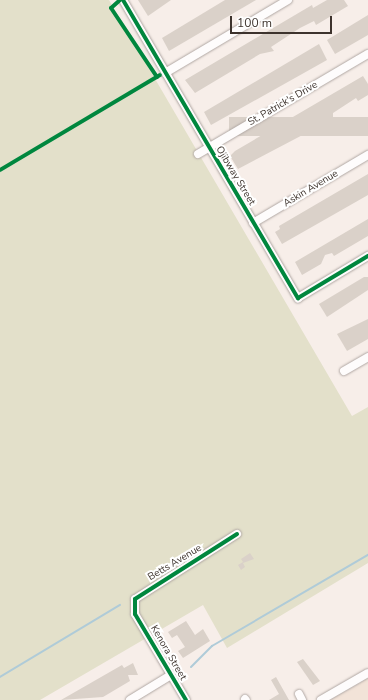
<!DOCTYPE html>
<style>
body{margin:0}
#map{position:relative;width:368px;height:700px;overflow:hidden;background:#f7eee9;font-family:"Nunito Sans",sans-serif}
div>[style]{position:absolute}
[style*='--x']{left:calc(var(--x)*1px);top:calc(var(--y)*1px);width:calc(var(--w)*1px);rotate:calc(var(--a)*1deg)}
.commercial>*{inset:0;background:#f2e3d8}
.green>*{inset:0;background:#e3e0ca}
.stream>*{height:2px;margin:-1px;padding:0 1px;transform-origin:1px;border-radius:1px;background:#afcbd8}
.building>*{inset:0;background:#dad1c9;transform-origin:0 0}
.roads{filter:drop-shadow(0 0 1px #b0a7a3) drop-shadow(0 0 1px #b0a7a3)}
.minor>*{height:8px;margin:-4px;padding:0 4px;transform-origin:4px;border-radius:4px;background:#fefcfc}
.cycleway>*{height:4px;margin:-2px;padding:0 2px;transform-origin:2px;border-radius:2px;background:#00873e}
span{translate:-50% -50%;white-space:nowrap;text-align:center;line-height:1.15;-webkit-text-stroke:4px #fff;paint-order:stroke}
.street-label{font-size:10px;color:#3d332d}
.scale{position:absolute;left:230px;top:16px;width:102px;height:18px;box-sizing:border-box;border:2px solid #3d332d;border-top:0;padding-left:5px;font-size:12px;line-height:14px;white-space:nowrap;color:#3d332d;-webkit-text-stroke:3px #fff;paint-order:stroke}
</style>
<div id="map">
<div class="commercial">
<div style="clip-path:polygon(368px 678px,368px 700px,330px 700px,360px 683px)"></div>
</div>
<div class="green">
<div style="clip-path:polygon(0 0,109px 0,352px 416px,368px 407px,368px 563px,227px 648px,203px 605px,40px 700px,0 700px)"></div>
</div>
<div class="stream">
<div style="--x:191;--y:667;--w:30;--a:-45"></div>
<div style="--x:212;--y:646;--w:181;--a:-30.3"></div>
<div style="--x:0;--y:677;--w:140;--a:-31"></div>
</div>
<div class="building">
<div style="clip-path:polygon(138px 0,171px 0,148px 16px)"></div>
<div style="clip-path:polygon(225px 0,256px 0,169px 51px,162px 38px)"></div>
<div style="clip-path:polygon(327px 0,344px 0,348px 6px,316px 25px,314px 21px,300px 28px,271px 47px,274px 51px,260px 54px,195px 93px,185px 80px,312px 5px,313px 8px)"></div>
<div style="clip-path:polygon(368px 15px,368px 35px,335px 54px,327px 40px)"></div>
<div style="clip-path:polygon(319px 44px,327px 60px,211px 125px,204px 112px)"></div>
<div style="clip-path:polygon(363px 76px,368px 84px,368px 95px,358px 101px,356px 98px,333px 113px,333px 119px,238px 169px,230px 156px,235px 151px)"></div>
<div style="left:368px;top:117px;width:19px;height:139px;rotate:90deg"></div>
<div style="clip-path:polygon(368px 174px,368px 195px,282px 244px,275px 232px,280px 229px,279px 226px)"></div>
<div style="clip-path:polygon(368px 219px,368px 236px,334px 256px,332px 253px,325px 255px,321px 264px,302px 275px,295px 262px)"></div>
<div style="clip-path:polygon(364px 277px,368px 277px,368px 290px,327px 317px,319px 304px)"></div>
<div style="clip-path:polygon(368px 319px,368px 339px,347px 351px,337px 334px)"></div>
<div style="clip-path:polygon(250px 553px,254px 559px,243px 563px,245px 567px,241px 570px,238px 565px,243px 562px,241px 559px)"></div>
<div style="clip-path:polygon(186px 621px,195px 635px,203px 629px,210px 641px,183px 658px,178px 651px,185px 647px,177px 635px,172px 638px,168px 632px)"></div>
<div style="clip-path:polygon(303px 659px,320px 681px,313px 685px,297px 662px)"></div>
<div style="clip-path:polygon(133px 663px,138px 675px,128px 675px,130px 681px,103px 697px,61px 700px,122px 665px,124px 668px)"></div>
<div style="clip-path:polygon(276px 677px,289px 700px,269px 700px,279px 694px,271px 680px)"></div>
</div>
<div class="roads">
<div class="minor">
<div style="--x:123;--y:0;--w:346;--a:59.6"></div>
<div style="--x:298;--y:298;--w:82;--a:-31"></div>
<div style="--x:165;--y:73;--w:143;--a:-30.7"></div>
<div style="--x:198;--y:154;--w:197;--a:-30.5"></div>
<div style="--x:253;--y:223;--w:134;--a:-30.6"></div>
<div style="--x:344;--y:371;--w:28;--a:-30"></div>
<div style="--x:299;--y:694;--w:7;--a:63"></div>
<div style="--x:245;--y:699;--w:1;--a:45"></div>
<div style="--x:130;--y:700;--w:48;--a:-31.4"></div>
<div style="--x:186;--y:700;--w:100;--a:-120.7"></div>
<div style="--x:135;--y:614;--w:15;--a:-90"></div>
<div style="--x:135;--y:599;--w:121;--a:-32.5"></div>
<div style="--x:321;--y:700;--w:54;--a:-29.9"></div>
</div>
</div>
<div class="cycleway">
<div style="--x:120;--y:0;--w:12;--a:138"></div>
<div style="--x:111;--y:8;--w:83;--a:56.3"></div>
<div style="--x:123;--y:0;--w:346;--a:59.6"></div>
<div style="--x:298;--y:298;--w:82;--a:-31"></div>
<div style="--x:0;--y:170;--w:186;--a:-30.7"></div>
<div style="--x:186;--y:700;--w:100;--a:-120.7"></div>
<div style="--x:135;--y:614;--w:15;--a:-90"></div>
<div style="--x:135;--y:599;--w:121;--a:-32.5"></div>
</div>
<div class="street-label">
<span style="left:283px;top:104px;rotate:-30deg">St. Patrick's Drive</span>
<span style="left:235px;top:176px;rotate:59deg">Ojibway Street</span>
<span style="left:311px;top:189px;rotate:-31deg">Askin Avenue</span>
<span style="left:175px;top:563px;rotate:-31deg">Betts Avenue</span>
<span style="left:168px;top:653px;rotate:60deg">Kenora Street</span>
</div>
<div class="scale">100 m</div>
</div>
